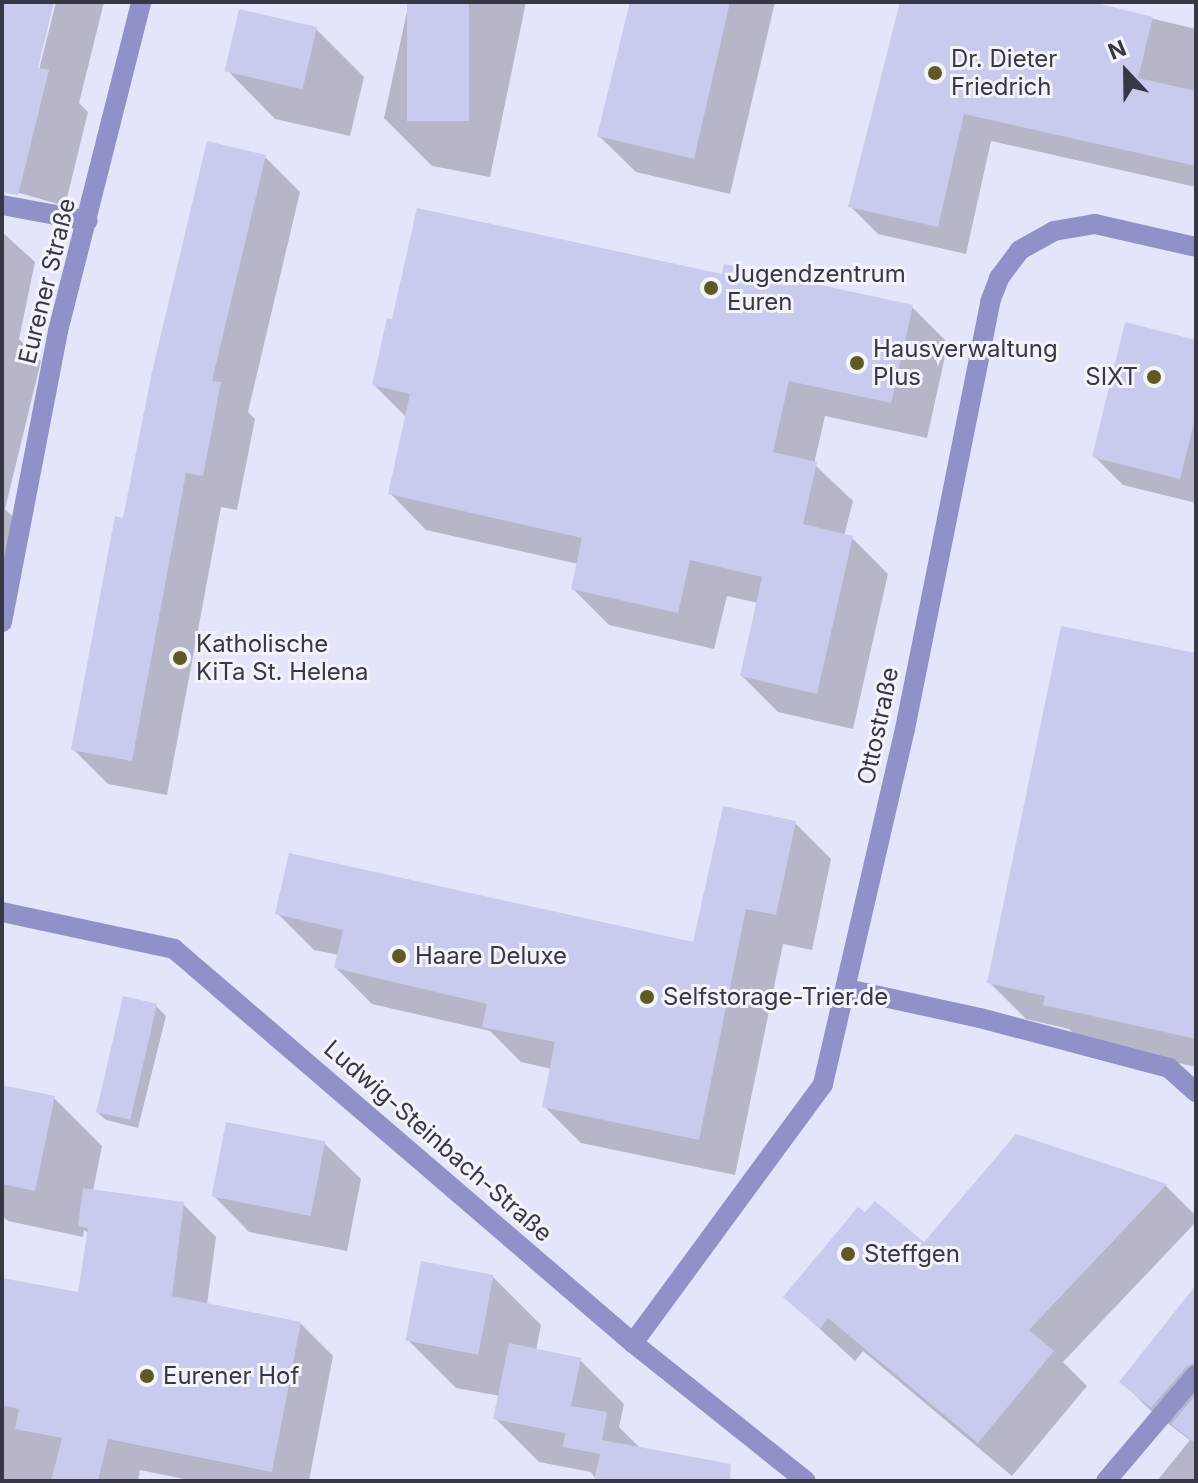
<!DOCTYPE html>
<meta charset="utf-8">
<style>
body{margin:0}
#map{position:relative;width:1198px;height:1483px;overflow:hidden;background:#e3e5fa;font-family:Inter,sans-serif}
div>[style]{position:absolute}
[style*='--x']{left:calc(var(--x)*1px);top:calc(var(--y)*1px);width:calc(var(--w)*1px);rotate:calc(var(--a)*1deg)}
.shadow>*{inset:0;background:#0003}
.building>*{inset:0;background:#c8cbed;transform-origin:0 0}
.minor>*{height:20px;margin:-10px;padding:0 10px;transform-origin:10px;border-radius:10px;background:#8f91c8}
.dots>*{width:22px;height:22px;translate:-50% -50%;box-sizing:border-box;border:4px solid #f3f3fa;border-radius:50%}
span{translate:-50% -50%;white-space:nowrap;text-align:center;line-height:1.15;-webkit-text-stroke:6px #f3f3fa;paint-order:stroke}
.poi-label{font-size:24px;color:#373846}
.left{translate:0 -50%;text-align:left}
.right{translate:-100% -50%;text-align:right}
.street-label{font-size:24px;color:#373846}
.frame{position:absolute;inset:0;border:4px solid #373846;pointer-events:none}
.north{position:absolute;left:1086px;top:32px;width:80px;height:80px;-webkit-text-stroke:6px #f3f3fa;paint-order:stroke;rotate:338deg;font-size:22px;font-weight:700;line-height:32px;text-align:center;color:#373846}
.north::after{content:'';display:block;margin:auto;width:28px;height:36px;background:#373846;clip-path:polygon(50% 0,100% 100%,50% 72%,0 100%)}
</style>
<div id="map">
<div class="shadow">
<div style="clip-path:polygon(2px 2px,52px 2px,33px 77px,37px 78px,56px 2px,104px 2px,79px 103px,88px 112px,65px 206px,2px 188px)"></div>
<div style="clip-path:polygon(409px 2px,526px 2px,490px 177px,432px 166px,384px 118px)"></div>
<div style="clip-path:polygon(632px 2px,775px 2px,730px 194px,636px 172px,599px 136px)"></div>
<div style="clip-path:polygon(902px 2px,1083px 2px,1196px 29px,1196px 187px,991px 141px,966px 254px,878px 234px,850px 206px)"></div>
<div style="clip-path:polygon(316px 29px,364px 77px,350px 136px,275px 119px,227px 70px)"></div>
<div style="clip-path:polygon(265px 157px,300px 192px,248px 412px,255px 419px,237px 510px,221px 507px,167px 795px,108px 784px,73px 749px,125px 520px)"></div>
<div style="clip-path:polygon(2px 232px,35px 262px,19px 339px,41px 361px,5px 509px,24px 528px,2px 644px)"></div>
<div style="clip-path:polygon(723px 277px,912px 307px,948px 343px,927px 438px,825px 416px,814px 464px,853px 501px,844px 536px,852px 538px,888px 574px,853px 729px,778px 712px,742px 676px,758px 603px,727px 596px,714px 649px,609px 625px,573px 589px,578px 564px,426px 530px,390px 493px,407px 418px,374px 385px)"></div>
<div style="clip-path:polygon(1196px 342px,1196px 503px,1123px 485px,1094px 456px)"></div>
<div style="clip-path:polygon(1196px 656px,1196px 1067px,1082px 1041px,1069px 1029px,1026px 1019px,989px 982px)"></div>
<div style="clip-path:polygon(795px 823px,831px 859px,812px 950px,783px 944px,735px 1175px,581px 1143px,544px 1106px,552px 1069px,521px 1062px,490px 1031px,372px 1004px,336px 968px,339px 955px,314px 950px,277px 913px,694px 944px)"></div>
<div style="clip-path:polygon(156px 1006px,166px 1016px,138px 1128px,106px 1120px,96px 1111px)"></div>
<div style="clip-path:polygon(2px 1087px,54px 1098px,102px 1146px,93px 1191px,183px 1204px,216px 1237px,207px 1305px,300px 1323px,333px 1356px,309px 1481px,194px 1481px,140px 1470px,138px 1481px,2px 1481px,2px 1280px,80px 1294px,89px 1234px,84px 1230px,83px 1237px,8px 1221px,2px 1216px)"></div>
<div style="clip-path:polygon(1016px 1136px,1166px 1186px,1196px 1216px,1196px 1222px,1063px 1362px,1087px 1386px,1012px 1476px,863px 1351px,855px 1361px,785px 1297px,924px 1244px)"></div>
<div style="clip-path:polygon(324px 1143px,361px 1179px,347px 1251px,249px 1232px,213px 1195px)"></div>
<div style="clip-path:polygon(493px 1277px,541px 1325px,536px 1351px,580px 1360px,624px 1404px,619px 1427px,641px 1449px,729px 1481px,597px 1481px,591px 1472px,539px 1462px,495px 1418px,500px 1396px,456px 1388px,408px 1340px)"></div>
<div style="clip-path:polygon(1196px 1289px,1196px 1481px,1157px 1481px,1190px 1440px,1150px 1410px,1122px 1382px)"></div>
</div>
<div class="building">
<div style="clip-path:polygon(2px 2px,54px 2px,38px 68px,49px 70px,18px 195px,2px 192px)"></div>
<div style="left:407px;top:2px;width:62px;height:119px"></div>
<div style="clip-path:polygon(630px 2px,730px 2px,694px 159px,597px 136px)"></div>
<div style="clip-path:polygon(900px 2px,1092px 2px,1153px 17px,1138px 78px,1196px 91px,1196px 166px,964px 114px,938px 227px,848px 207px)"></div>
<div style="left:239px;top:9px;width:80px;height:64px;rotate:13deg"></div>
<div style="clip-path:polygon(207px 141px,266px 155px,212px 381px,221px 382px,203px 476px,186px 473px,132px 761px,71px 750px,115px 516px,123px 518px,152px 372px)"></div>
<div style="clip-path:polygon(417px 208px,722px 274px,724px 264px,913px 305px,891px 403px,789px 381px,773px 452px,817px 462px,803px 524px,853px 536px,817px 694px,740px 676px,762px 577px,690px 560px,678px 613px,571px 589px,582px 538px,388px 494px,410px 394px,372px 385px,387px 318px,392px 319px)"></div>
<div style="clip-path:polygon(1125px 322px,1196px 340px,1196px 414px,1180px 479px,1092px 457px)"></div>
<div style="clip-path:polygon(1061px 626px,1196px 653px,1196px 1039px,1043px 1005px,1045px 996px,987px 983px)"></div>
<div style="clip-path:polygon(723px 806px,796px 821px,776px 915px,746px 909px,699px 1140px,542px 1107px,555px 1042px,482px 1027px,487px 1004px,334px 968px,343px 930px,275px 914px,289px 853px,693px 942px)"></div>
<div style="left:123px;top:996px;width:35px;height:119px;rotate:13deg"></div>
<div style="clip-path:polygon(2px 1085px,55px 1096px,35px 1191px,2px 1184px)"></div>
<div style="left:226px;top:1122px;width:101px;height:76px;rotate:11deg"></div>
<div style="clip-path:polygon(1016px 1134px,1167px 1184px,1029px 1330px,1054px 1351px,978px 1443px,828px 1318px,820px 1329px,783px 1297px,858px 1207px,865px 1212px,875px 1201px,924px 1242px)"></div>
<div style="clip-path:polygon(83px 1188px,184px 1202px,172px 1296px,301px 1322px,272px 1472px,108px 1439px,98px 1481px,51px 1481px,62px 1438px,15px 1429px,19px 1409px,2px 1405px,2px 1278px,78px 1292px,88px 1228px,78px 1226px)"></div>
<div style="left:421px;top:1261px;width:74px;height:81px;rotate:11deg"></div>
<div style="clip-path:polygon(1196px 1285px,1196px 1362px,1186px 1367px,1151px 1408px,1119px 1382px)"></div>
<div style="clip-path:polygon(509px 1343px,581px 1358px,571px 1406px,607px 1412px,602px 1440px,731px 1464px,730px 1481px,594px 1481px,600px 1454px,563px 1447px,565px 1433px,493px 1419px)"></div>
<div style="clip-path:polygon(1196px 1395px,1196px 1444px,1171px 1424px)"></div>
</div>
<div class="minor">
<div style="--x:2;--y:205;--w:87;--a:10.5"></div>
<div style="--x:2;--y:622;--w:296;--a:-79.1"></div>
<div style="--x:58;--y:331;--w:339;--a:-75.8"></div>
<div style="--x:2;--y:912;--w:176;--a:12.1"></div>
<div style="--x:174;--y:949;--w:605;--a:40.64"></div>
<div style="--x:633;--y:1343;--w:221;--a:38.6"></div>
<div style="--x:847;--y:989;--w:136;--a:12.3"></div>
<div style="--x:980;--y:1018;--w:196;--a:14.8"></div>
<div style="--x:1169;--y:1068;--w:36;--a:42"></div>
<div style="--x:633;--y:1343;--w:321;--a:-53.7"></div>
<div style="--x:823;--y:1084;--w:364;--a:-77"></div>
<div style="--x:905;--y:729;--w:435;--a:-78.7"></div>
<div style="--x:990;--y:302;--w:26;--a:-69"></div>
<div style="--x:999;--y:278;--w:35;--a:-53"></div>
<div style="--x:1020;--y:250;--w:39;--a:-29"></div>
<div style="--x:1054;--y:231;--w:42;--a:-9.7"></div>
<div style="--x:1095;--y:224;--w:104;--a:12.8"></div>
<div style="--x:1106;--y:1481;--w:139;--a:-49.7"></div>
</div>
<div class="dots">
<div style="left:935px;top:73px;background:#5f5925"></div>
<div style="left:711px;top:288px;background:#5f5925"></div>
<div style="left:857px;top:363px;background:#5f5925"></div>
<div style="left:1154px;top:377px;background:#5f5925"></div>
<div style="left:180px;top:658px;background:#5f5925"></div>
<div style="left:399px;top:956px;background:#5f5925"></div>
<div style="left:647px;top:997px;background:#5f5925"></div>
<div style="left:848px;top:1254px;background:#5f5925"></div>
<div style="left:147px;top:1376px;background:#5f5925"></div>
</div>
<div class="poi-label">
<span class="left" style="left:951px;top:73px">Dr. Dieter<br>Friedrich</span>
<span class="left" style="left:727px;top:288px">Jugendzentrum<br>Euren</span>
<span class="left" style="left:873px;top:363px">Hausverwaltung<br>Plus</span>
<span class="right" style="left:1138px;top:377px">SIXT</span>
<span class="left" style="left:196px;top:658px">Katholische<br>KiTa St. Helena</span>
<span class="left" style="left:415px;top:956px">Haare Deluxe</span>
<span class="left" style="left:663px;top:997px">Selfstorage-Trier.de</span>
<span class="left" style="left:864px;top:1254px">Steffgen</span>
<span class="left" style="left:163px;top:1376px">Eurener Hof</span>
</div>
<div class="street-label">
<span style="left:47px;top:281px;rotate:-76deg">Eurener Straße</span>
<span style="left:878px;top:726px;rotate:-78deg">Ottostraße</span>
<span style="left:438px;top:1141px;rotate:41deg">Ludwig-Steinbach-Straße</span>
</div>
<div class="frame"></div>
<div class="north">N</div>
</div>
